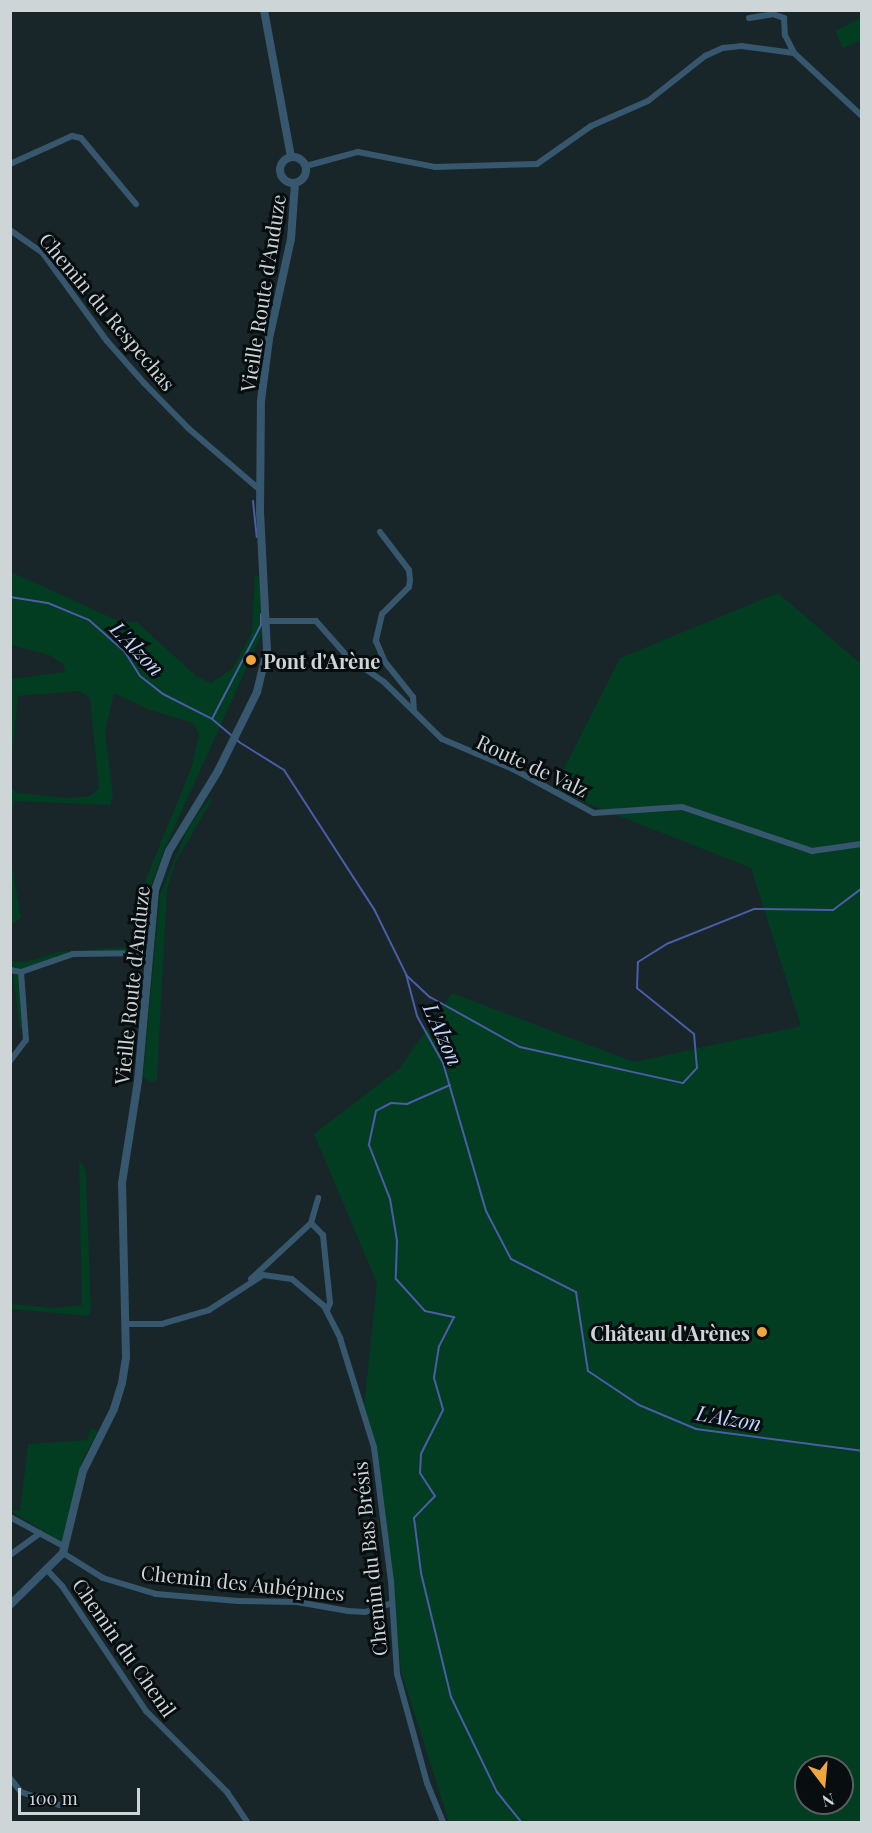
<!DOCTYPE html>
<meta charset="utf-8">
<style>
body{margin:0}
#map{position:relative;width:872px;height:1833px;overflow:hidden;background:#182629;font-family:"Playfair Display",serif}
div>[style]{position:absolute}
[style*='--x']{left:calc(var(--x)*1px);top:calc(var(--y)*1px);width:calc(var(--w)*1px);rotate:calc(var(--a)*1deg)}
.green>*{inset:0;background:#023c21}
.stream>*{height:2px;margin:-1px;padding:0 1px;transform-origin:1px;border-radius:1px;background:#4a5da8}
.minor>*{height:6px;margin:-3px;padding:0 3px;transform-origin:3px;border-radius:3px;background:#37576e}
.tertiary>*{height:8px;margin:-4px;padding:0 4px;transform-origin:4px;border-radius:4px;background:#37576e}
.tertiary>.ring{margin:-4px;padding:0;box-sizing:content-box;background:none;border:8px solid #37576e;border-radius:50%}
.dots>*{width:16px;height:16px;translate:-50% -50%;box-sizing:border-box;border:3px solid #080e0f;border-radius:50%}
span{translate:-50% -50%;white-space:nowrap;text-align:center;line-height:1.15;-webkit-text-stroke:6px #080e0f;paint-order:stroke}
.street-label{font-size:20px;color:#cdd5d7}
.poi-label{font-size:20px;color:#cdd5d7;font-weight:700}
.left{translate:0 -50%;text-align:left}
.right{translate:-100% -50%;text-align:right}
.water-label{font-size:21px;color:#c7d5ff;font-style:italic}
.frame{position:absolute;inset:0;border:12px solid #cdd5d7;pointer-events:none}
.north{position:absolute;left:794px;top:1755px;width:60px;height:60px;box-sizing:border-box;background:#080e0f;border:2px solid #575e5f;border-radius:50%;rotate:164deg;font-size:16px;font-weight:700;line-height:24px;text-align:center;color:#cdd5d7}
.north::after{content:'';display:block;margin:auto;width:21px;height:27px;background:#f0a63f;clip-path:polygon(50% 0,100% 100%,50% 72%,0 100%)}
.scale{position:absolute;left:18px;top:1788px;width:122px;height:27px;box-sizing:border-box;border:3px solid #cdd5d7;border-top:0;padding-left:8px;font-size:18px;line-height:21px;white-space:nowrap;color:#cdd5d7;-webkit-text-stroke:4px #080e0f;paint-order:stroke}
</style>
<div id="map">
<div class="green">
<div style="clip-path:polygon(861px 18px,861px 40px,843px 48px,835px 31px)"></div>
<div style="clip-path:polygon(11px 572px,121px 622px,137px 622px,196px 676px,211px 683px,233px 668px,252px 632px,255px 574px,261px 578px,264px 629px,165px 848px,152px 882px,144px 953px,73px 954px,21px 972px,26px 1027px,20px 1028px,11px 961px,26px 962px,58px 952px,139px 946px,146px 879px,192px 766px,199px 734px,193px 723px,150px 710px,114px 693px,105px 732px,113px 797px,110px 805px,14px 801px,11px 822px,11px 787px,17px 793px,68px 798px,90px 796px,99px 788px,90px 698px,80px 691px,18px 696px,11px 766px,11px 679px,65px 672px,63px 664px,49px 655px,11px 645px)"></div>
<div style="clip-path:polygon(evenodd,778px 593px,861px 664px,861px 1822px,449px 1822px,401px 1671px,384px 1506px,364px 1406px,377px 1283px,314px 1134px,400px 1068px,452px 993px,634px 1062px,801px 1026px,751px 868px,553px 790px,620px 658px,778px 593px,806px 1767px,842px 1767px,842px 1803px,806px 1803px,806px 1767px)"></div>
<div style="clip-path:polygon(210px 798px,213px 798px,175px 863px,167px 889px,157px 1080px,151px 1082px,143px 1077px,160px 894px,188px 828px)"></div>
<div style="clip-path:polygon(11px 859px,21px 918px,11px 925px,12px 917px)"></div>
<div style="clip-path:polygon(79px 1161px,84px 1165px,86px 1175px,91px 1312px,87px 1316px,11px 1309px,11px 1304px,54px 1308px,82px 1305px)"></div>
<div style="clip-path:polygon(91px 1428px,98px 1432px,84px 1457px,61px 1542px,10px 1511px,20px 1511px,28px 1444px,87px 1440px)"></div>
</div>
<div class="stream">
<div style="--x:253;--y:501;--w:36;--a:84"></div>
<div style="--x:10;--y:597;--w:38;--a:9"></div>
<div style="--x:48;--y:603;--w:44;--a:22.5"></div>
<div style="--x:89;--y:620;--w:48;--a:41.6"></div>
<div style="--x:125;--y:652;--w:28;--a:58"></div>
<div style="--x:140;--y:676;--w:29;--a:38"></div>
<div style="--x:163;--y:694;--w:55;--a:27"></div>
<div style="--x:212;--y:719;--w:35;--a:40"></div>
<div style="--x:239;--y:742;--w:53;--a:31.9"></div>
<div style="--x:284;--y:770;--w:166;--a:57.1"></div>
<div style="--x:374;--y:909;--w:72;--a:63.8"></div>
<div style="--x:406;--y:974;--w:43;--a:75.3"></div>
<div style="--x:417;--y:1016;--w:54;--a:61"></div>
<div style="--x:443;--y:1063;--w:154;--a:73.8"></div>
<div style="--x:486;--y:1211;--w:54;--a:62.5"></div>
<div style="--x:511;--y:1259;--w:73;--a:26.9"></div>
<div style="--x:576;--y:1292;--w:80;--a:81.4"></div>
<div style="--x:588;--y:1371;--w:61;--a:33.7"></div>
<div style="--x:639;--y:1405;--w:62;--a:22.8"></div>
<div style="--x:696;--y:1429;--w:167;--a:7.5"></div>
<div style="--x:212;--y:719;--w:106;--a:-62.5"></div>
<div style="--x:261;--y:625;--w:11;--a:-90"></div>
<div style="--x:406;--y:975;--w:33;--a:43"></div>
<div style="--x:430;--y:997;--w:103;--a:29.1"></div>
<div style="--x:520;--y:1047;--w:167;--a:12.5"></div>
<div style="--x:683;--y:1083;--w:21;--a:-47"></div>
<div style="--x:697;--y:1068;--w:34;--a:-95"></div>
<div style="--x:694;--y:1034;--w:73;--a:-141.1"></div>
<div style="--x:637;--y:988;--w:26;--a:-88"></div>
<div style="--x:638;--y:962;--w:36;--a:-32"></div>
<div style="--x:669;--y:943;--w:92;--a:-21.8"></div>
<div style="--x:754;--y:909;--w:79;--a:0.7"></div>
<div style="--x:833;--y:910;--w:36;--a:-37"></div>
<div style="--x:450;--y:1085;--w:47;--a:156.2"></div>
<div style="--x:407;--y:1104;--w:16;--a:-176"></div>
<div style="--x:391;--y:1103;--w:17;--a:152"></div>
<div style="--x:376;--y:1111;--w:35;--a:102"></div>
<div style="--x:369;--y:1145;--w:58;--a:68.7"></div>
<div style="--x:390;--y:1199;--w:43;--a:80.5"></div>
<div style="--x:397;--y:1241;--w:38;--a:92"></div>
<div style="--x:396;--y:1279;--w:43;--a:47.8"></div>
<div style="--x:425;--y:1311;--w:30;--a:12"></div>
<div style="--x:454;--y:1317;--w:33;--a:117"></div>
<div style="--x:439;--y:1346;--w:32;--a:99"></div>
<div style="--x:434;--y:1378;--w:33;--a:74"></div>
<div style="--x:443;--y:1410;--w:49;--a:116.6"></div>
<div style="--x:421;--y:1454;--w:19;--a:93"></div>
<div style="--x:420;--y:1473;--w:27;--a:57"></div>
<div style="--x:435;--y:1496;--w:30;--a:134"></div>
<div style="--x:414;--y:1518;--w:55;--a:82.7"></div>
<div style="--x:421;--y:1573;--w:128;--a:76.4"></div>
<div style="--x:451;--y:1697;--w:106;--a:64.2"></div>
<div style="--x:497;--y:1792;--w:38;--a:51"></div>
</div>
<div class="minor">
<div style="--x:749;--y:18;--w:24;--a:-9"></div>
<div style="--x:773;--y:14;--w:12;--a:20"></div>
<div style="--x:784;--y:18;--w:17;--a:87"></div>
<div style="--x:785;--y:35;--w:20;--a:63"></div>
<div style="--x:794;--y:53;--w:93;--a:42.8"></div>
<div style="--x:10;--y:164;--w:68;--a:-24.3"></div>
<div style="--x:72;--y:136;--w:9;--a:13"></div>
<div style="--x:81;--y:138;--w:86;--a:50.2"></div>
<div style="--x:306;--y:166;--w:54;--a:-15.1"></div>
<div style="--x:358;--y:152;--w:78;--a:11"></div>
<div style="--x:435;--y:167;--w:102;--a:-1.7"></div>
<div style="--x:537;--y:164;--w:66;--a:-35.1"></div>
<div style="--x:591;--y:126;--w:62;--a:-23.7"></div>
<div style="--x:648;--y:101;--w:73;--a:-38.3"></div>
<div style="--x:705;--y:56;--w:20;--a:-24"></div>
<div style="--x:723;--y:48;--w:18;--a:-6"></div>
<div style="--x:741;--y:46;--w:53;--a:7.5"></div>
<div style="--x:10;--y:230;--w:39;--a:35"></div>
<div style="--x:42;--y:252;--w:110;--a:53.9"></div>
<div style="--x:107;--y:341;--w:56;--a:48.6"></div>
<div style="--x:144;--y:383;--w:63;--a:45.6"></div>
<div style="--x:188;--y:428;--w:94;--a:40.7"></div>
<div style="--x:380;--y:532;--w:48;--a:52.7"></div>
<div style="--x:409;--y:570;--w:10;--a:84"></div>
<div style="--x:410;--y:580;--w:7;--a:98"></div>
<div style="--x:409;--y:587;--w:38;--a:135"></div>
<div style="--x:382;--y:614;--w:28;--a:103"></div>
<div style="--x:376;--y:641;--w:23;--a:67"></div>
<div style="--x:385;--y:662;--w:45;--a:51.3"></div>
<div style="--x:413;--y:697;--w:13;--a:86"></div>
<div style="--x:268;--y:621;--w:48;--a:0"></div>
<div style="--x:316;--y:621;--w:48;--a:48.4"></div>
<div style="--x:348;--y:657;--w:44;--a:34.8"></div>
<div style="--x:384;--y:682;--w:81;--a:44.5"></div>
<div style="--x:442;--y:739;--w:79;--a:23"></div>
<div style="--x:515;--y:770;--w:90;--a:28.6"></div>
<div style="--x:594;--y:813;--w:88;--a:-3.9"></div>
<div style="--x:682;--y:807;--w:137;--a:18.7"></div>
<div style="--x:812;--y:851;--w:50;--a:-8"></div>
<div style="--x:10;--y:970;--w:11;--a:10"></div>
<div style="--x:10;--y:1061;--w:26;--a:-53"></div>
<div style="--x:26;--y:1040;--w:68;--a:-94.2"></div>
<div style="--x:21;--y:972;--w:55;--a:-19.1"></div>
<div style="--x:73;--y:954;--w:75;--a:-0.8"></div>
<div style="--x:311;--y:1223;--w:17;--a:45"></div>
<div style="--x:323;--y:1235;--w:68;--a:84.1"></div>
<div style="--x:330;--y:1303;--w:8;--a:113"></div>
<div style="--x:251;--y:1279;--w:82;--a:-43"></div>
<div style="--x:311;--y:1223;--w:26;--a:-74"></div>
<div style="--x:125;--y:1324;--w:37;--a:0"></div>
<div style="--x:162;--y:1324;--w:49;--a:-16.6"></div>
<div style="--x:209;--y:1310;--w:64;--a:-32.9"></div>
<div style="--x:263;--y:1275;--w:29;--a:8"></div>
<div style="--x:292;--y:1279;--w:42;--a:40.2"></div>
<div style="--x:324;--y:1306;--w:36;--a:63"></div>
<div style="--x:340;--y:1338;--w:114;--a:72.7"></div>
<div style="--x:374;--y:1447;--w:135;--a:82.8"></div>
<div style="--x:391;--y:1581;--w:93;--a:86.3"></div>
<div style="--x:397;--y:1674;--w:113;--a:74.6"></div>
<div style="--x:427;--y:1783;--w:42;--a:67.7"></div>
<div style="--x:10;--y:1517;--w:63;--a:28.6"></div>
<div style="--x:63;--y:1553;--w:47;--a:32"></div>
<div style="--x:103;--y:1578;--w:55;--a:16.8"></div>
<div style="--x:156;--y:1594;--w:82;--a:4.9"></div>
<div style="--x:238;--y:1601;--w:59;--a:1"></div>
<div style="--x:297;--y:1602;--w:52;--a:10"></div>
<div style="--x:348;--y:1611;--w:17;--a:3"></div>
<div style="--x:365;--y:1612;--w:26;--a:-18"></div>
<div style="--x:10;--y:1555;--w:37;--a:-36"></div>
<div style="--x:48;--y:1571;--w:21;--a:47"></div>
<div style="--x:62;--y:1586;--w:151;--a:56.1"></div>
<div style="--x:146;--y:1711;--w:115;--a:45"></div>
<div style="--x:227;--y:1792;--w:36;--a:56"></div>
<div style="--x:10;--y:1778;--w:18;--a:52"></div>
<div style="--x:21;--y:1792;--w:40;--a:18.9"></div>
</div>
<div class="tertiary">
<div style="--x:264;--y:10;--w:149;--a:79.6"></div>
<div class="ring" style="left:280px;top:157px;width:18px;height:18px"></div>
<div style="--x:10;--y:1605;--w:74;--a:-44.5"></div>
<div style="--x:63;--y:1553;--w:84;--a:-76.3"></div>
<div style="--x:83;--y:1471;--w:69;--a:-63.4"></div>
<div style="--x:114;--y:1409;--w:27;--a:-73"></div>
<div style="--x:122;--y:1383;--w:26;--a:-81"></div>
<div style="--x:126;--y:1357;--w:174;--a:-91.3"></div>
<div style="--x:122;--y:1183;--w:103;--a:-81.1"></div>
<div style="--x:138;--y:1081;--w:192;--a:-84.9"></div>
<div style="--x:155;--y:890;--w:41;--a:-70.3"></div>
<div style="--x:169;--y:851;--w:94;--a:-58.5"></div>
<div style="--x:218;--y:771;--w:88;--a:-63.7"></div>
<div style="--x:257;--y:692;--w:43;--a:-76.6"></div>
<div style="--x:267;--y:650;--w:138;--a:-92.9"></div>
<div style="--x:260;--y:512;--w:111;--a:-89.5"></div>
<div style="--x:261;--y:401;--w:63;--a:-82.6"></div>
<div style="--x:269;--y:339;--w:102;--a:-77.6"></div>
<div style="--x:291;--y:239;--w:56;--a:-85.9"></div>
</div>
<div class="dots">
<div style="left:251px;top:660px;background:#f0a63f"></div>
<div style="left:762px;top:1332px;background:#f0a63f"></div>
</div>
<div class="street-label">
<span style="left:262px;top:293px;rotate:-81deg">Vieille Route d'Anduze</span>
<span style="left:108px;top:311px;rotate:50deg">Chemin du Respechas</span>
<span style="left:533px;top:765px;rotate:25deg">Route de Valz</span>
<span style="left:131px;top:985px;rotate:-84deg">Vieille Route d'Anduze</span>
<span style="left:369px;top:1559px;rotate:-96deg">Chemin du Bas Brésis</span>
<span style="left:243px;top:1582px;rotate:6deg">Chemin des Aubépines</span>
<span style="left:125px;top:1647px;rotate:55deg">Chemin du Chenil</span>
</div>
<div class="poi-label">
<span class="left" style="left:263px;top:660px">Pont d'Arène</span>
<span class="right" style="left:750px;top:1332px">Château d'Arènes</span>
</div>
<div class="water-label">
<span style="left:138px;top:648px;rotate:46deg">L'Alzon</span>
<span style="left:444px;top:1034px;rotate:66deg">L'Alzon</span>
<span style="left:729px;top:1417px;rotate:10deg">L'Alzon</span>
</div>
<div class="frame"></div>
<div class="north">N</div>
<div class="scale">100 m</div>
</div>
